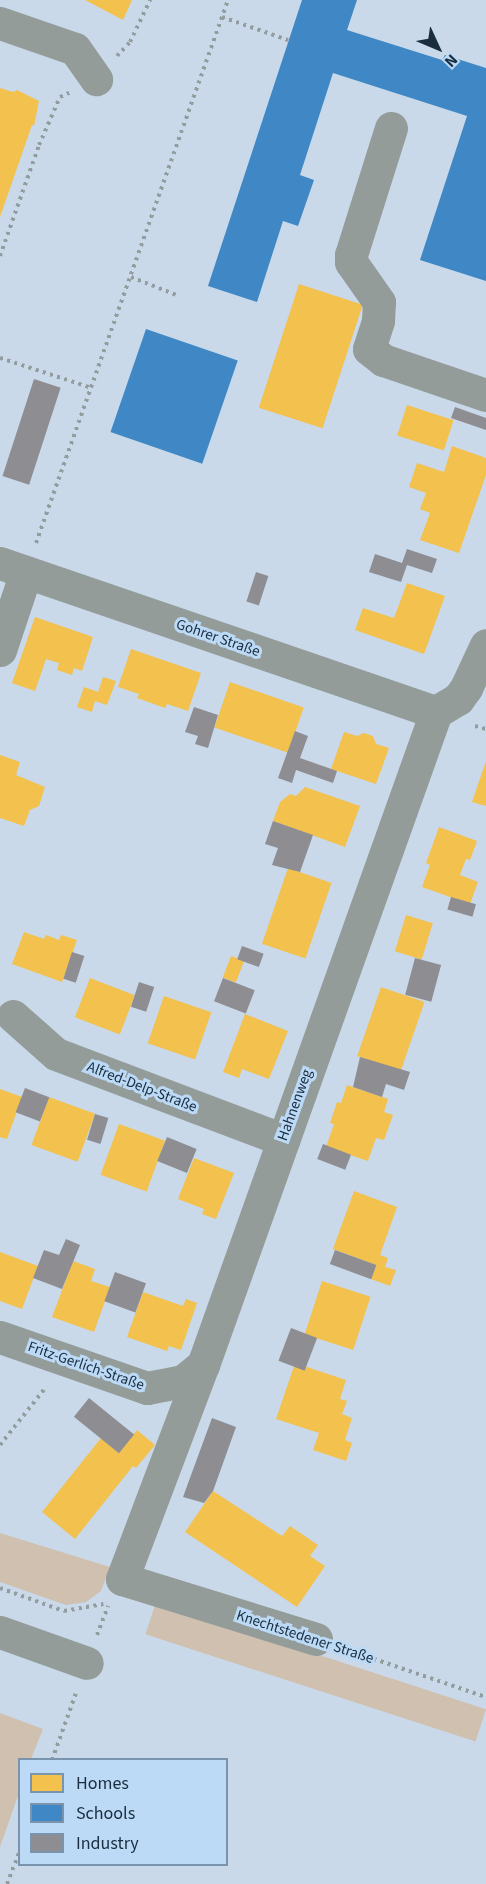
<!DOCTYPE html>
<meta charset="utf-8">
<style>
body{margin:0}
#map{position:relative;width:486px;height:1884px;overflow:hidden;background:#c9d9e9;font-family:"Source Sans 3",sans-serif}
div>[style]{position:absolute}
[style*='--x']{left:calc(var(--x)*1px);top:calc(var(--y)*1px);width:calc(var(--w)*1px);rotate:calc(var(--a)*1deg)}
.green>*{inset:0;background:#d0c0af;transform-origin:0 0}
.homes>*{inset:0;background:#f2c14e;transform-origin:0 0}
.schools>*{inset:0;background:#3f88c5;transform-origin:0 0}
.industry>*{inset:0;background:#8d8d92;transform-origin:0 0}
.path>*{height:4px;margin-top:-2px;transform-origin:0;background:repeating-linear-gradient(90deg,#939c9e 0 3px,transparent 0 7.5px)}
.minor>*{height:33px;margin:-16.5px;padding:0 16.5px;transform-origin:16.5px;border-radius:16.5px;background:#939c99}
span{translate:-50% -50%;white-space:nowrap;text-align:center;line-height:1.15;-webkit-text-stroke:6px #bcd9f6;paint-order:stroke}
.street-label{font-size:15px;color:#192d3f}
.legend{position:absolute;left:18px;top:1758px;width:210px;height:108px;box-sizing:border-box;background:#bcd9f6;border:2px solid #7b94ad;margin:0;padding:8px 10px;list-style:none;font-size:18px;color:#192d3f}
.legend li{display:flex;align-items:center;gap:12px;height:30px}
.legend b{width:30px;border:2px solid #7b94ad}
.north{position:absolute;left:408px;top:18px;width:60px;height:60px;-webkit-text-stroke:4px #bcd9f6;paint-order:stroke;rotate:134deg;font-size:16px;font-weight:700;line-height:24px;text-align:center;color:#192d3f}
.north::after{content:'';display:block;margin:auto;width:21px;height:27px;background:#192d3f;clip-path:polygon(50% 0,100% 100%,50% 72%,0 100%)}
</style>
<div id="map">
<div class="green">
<div style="clip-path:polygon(0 1533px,110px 1567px,101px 1591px,86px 1602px,66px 1605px,0 1582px)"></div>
<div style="left:156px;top:1602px;width:347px;height:34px;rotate:18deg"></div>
<div style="clip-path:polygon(0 1713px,43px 1729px,31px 1759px,20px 1760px,19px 1793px,0 1847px)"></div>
</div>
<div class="homes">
<div style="clip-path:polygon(85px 0,132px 0,123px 20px)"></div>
<div style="clip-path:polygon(0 88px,13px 92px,17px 90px,39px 101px,34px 126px,32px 125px,0 217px)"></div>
<div style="left:299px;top:284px;width:67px;height:130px;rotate:18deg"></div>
<div style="left:407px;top:405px;width:49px;height:32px;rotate:18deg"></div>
<div style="clip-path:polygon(452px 446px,486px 458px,486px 475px,459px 553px,420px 540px,430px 513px,420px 509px,426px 493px,409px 487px,417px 463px,444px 472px)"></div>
<div style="clip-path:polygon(407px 583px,445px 596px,424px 654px,355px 630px,363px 608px,394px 618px)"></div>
<div style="clip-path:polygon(35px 617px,93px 637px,82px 671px,74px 668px,72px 675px,57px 670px,59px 663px,46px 659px,35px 691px,12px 683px)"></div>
<div style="clip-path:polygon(131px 649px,201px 673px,188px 711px,167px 704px,165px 708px,137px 698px,139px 694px,118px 687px)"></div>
<div style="clip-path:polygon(103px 677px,116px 681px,107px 705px,95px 701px,92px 712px,77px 707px,84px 687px,98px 692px)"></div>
<div style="left:230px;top:682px;width:78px;height:48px;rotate:19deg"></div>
<div style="clip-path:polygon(344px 732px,357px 736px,364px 733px,373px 736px,376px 744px,389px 748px,376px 784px,331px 769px)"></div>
<div style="clip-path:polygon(0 755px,20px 762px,16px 775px,45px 787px,39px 806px,30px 810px,24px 826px,0 818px)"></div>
<div style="clip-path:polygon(486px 761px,486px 806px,472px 802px)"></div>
<div style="clip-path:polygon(305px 787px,360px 806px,345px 847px,273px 821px,280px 802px,290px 794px,296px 796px)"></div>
<div style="clip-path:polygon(439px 827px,477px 841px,470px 860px,466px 859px,460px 875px,478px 882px,470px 904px,422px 887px,430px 865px,426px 863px)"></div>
<div style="left:288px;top:868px;width:46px;height:80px;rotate:19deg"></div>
<div style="left:406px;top:915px;width:28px;height:38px;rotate:17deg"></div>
<div style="clip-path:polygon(24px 932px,44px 939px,46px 935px,59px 940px,61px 935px,77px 940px,62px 982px,12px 964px)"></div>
<div style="left:231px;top:956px;width:14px;height:23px;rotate:21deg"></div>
<div style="left:90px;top:978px;width:48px;height:42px;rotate:21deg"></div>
<div style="left:381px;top:987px;width:46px;height:73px;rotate:19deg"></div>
<div style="left:164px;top:996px;width:50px;height:50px;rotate:19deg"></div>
<div style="clip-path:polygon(245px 1014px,288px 1031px,269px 1079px,242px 1069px,239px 1078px,223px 1072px)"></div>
<div style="clip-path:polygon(347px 1085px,388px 1099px,384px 1112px,393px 1115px,384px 1140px,376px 1138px,368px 1161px,326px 1147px,334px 1124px,330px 1123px,337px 1102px,341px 1103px)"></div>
<div style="clip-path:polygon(0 1089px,22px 1097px,7px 1139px,0 1137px)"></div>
<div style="left:49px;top:1097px;width:49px;height:51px;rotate:20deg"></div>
<div style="left:119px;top:1124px;width:49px;height:54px;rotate:20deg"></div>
<div style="clip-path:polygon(194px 1158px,234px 1173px,216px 1219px,202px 1214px,204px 1209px,178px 1199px)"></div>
<div style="clip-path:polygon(354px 1191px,397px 1207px,380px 1255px,388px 1258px,385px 1267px,396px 1270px,390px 1286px,371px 1279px,376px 1265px,333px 1249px)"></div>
<div style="clip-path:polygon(0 1252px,38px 1266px,22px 1309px,0 1301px)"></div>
<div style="clip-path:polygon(73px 1261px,95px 1269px,91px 1281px,110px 1287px,94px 1332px,52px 1317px)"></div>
<div style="left:322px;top:1281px;width:51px;height:56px;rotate:18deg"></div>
<div style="clip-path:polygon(143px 1292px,183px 1306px,186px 1299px,197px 1303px,181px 1350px,169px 1346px,167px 1351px,127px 1337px)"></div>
<div style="clip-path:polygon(295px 1363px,346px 1380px,340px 1399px,347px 1401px,342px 1414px,352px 1418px,345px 1440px,352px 1443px,346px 1461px,313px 1450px,319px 1433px,276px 1419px)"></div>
<div style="clip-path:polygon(137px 1430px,155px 1445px,136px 1468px,133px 1466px,75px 1539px,42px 1512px,101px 1438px,119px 1453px)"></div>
<div style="clip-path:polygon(213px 1491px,282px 1536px,290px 1526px,318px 1545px,310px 1556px,325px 1566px,297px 1607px,185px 1532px)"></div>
</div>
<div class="schools">
<div style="clip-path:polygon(302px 0,357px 0,347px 30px,442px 60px,445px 55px,486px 68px,486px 281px,420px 260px,467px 116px,333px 73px,300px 175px,314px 180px,298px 226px,283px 221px,257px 302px,208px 286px)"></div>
<div style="left:146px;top:329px;width:97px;height:109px;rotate:19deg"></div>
</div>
<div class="industry">
<div style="left:34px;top:379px;width:28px;height:102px;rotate:18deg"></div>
<div style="clip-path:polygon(455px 407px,486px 418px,486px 430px,451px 418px)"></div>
<div style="clip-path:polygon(407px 549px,437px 559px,432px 573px,407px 565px,401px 582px,369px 572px,375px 554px,402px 563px)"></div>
<div style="left:256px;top:572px;width:13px;height:31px;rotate:18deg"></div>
<div style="clip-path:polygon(194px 707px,218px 715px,208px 748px,195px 744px,198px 736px,185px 732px)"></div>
<div style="clip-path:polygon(295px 731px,308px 736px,300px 758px,337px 771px,333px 783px,296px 770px,292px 783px,278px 778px)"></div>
<div style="clip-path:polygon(273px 821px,313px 835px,300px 872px,272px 865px,278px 848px,265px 844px)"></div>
<div style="left:451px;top:897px;width:26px;height:13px;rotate:16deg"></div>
<div style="left:242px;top:946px;width:23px;height:14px;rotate:20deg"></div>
<div style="left:72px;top:952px;width:13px;height:28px;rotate:18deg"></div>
<div style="left:415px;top:958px;width:27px;height:38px;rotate:15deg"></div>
<div style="left:223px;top:978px;width:34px;height:25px;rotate:21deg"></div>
<div style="left:139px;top:982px;width:16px;height:26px;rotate:18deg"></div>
<div style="clip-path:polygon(360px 1057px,410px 1072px,404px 1090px,386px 1084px,382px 1097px,353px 1087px)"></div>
<div style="left:25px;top:1088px;width:26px;height:26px;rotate:21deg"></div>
<div style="left:95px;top:1114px;width:14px;height:27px;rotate:17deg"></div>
<div style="left:167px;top:1137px;width:32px;height:26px;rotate:22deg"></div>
<div style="left:323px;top:1144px;width:30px;height:16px;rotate:21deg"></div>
<div style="clip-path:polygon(66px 1239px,80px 1245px,62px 1289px,33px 1278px,44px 1250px,59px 1255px)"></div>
<div style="left:335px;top:1250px;width:44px;height:15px;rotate:20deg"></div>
<div style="left:115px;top:1272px;width:33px;height:31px;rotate:20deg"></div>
<div style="left:291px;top:1328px;width:28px;height:35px;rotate:21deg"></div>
<div style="left:89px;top:1398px;width:58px;height:24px;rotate:39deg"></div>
<div style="clip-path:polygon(212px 1418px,236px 1427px,213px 1491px,204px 1503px,183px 1497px)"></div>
</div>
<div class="path">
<div style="--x:222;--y:17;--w:70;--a:19.2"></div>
<div style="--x:117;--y:56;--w:19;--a:-47"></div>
<div style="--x:130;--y:42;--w:47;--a:-64.5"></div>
<div style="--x:0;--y:256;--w:118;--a:-70.6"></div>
<div style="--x:39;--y:145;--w:52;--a:-66.4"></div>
<div style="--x:60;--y:97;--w:10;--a:-24"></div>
<div style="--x:131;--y:277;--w:52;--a:21.6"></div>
<div style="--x:0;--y:358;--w:97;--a:18.1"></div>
<div style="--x:36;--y:543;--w:576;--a:-70.53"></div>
<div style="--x:475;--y:726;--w:11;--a:15"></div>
<div style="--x:0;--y:1445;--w:75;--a:-51.5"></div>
<div style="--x:0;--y:1588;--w:68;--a:19.8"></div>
<div style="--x:64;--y:1611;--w:40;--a:-10"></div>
<div style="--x:97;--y:1635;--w:31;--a:-69"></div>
<div style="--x:345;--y:1649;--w:149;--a:18.8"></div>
<div style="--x:52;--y:1760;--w:74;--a:-70.3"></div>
<div style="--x:7;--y:1884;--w:36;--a:-69"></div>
</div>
<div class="minor">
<div style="--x:0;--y:23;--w:79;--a:19.1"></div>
<div style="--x:75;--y:49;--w:37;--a:55"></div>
<div style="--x:391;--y:128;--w:133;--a:107.5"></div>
<div style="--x:351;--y:255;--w:7;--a:90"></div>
<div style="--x:351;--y:262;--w:49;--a:55"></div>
<div style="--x:379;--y:302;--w:19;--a:93"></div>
<div style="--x:378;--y:321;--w:29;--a:108"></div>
<div style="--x:369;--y:349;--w:18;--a:38"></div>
<div style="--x:383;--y:360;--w:109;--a:18.8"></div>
<div style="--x:0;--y:563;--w:461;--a:18.9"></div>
<div style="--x:0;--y:650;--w:82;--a:-71.6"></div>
<div style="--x:13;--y:1016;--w:57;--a:41.5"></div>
<div style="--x:56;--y:1054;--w:243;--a:20.7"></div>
<div style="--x:0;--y:1337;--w:156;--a:19.1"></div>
<div style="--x:147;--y:1388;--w:37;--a:-11"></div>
<div style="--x:183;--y:1381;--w:26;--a:-39"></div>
<div style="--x:0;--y:1632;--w:92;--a:19.6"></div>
<div style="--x:316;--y:1639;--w:203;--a:-162.8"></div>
<div style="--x:122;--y:1579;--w:229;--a:-69.3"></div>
<div style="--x:203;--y:1365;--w:693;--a:-70.36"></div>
<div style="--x:436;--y:712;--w:26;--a:-31"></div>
<div style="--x:458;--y:699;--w:14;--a:-54"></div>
<div style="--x:466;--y:688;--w:47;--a:-65.1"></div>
</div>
<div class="street-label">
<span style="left:218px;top:638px;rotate:19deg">Gohrer Straße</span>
<span style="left:142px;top:1087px;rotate:21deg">Alfred-Delp-Straße</span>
<span style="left:295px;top:1105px;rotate:-70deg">Hahnenweg</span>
<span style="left:86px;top:1366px;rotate:19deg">Fritz-Gerlich-Straße</span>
<span style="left:305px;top:1637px;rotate:18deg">Knechtstedener Straße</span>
</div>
<ul class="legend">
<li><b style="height:16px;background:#f2c14e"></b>Homes</li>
<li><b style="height:16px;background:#3f88c5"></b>Schools</li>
<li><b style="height:16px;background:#8d8d92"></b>Industry</li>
</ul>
<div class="north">N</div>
</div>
